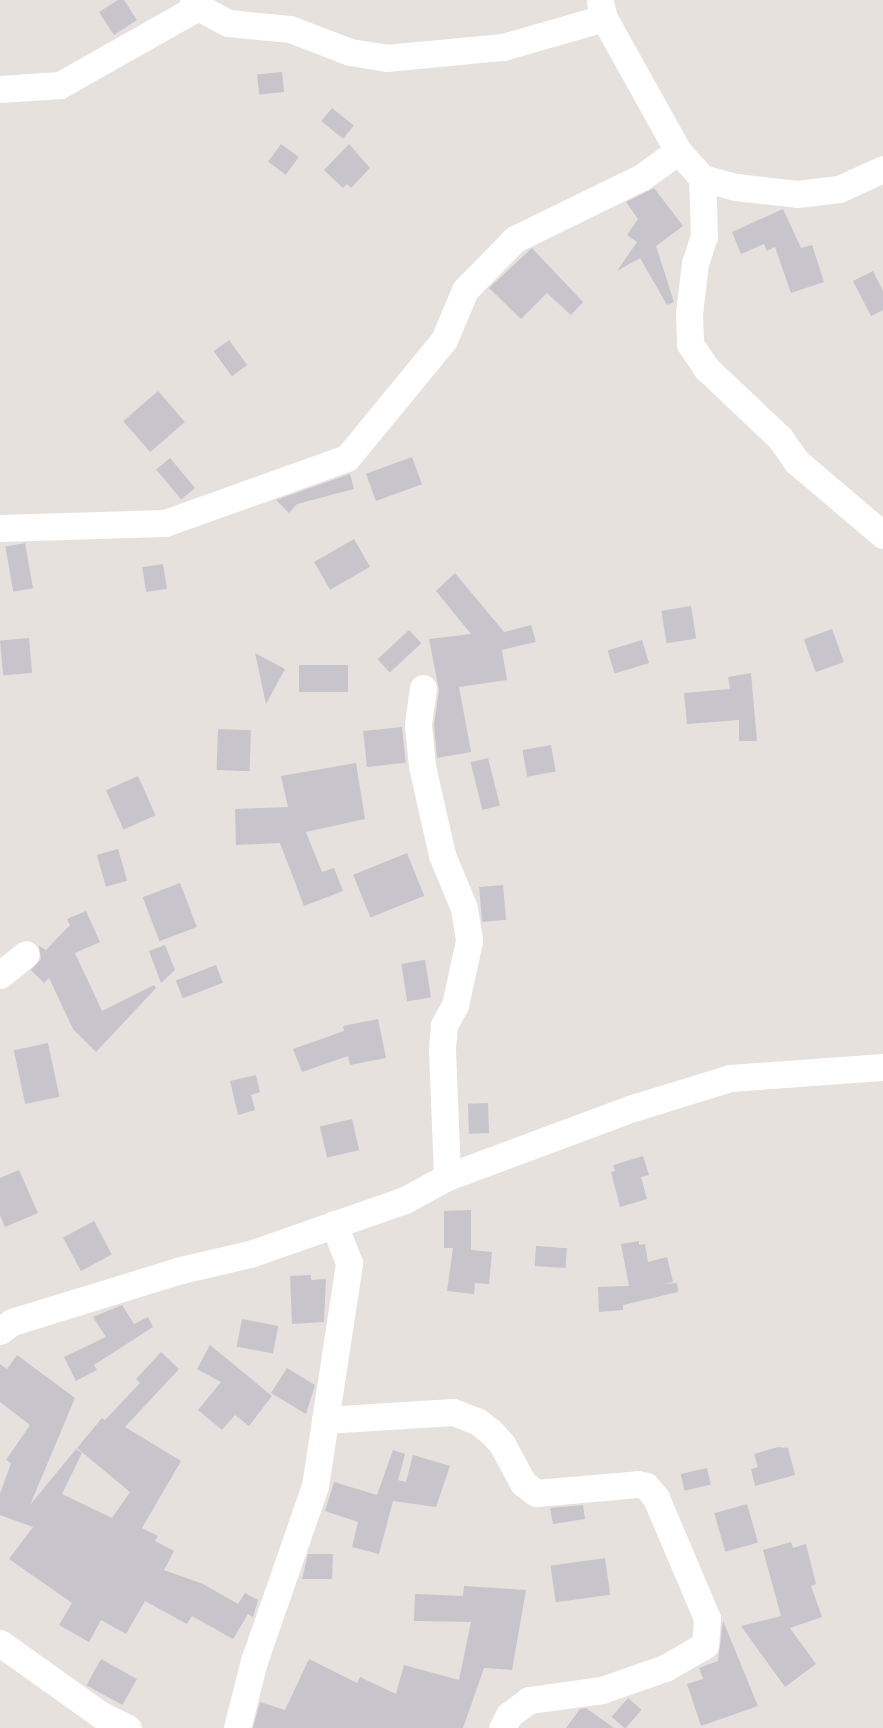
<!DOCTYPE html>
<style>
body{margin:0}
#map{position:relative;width:883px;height:1728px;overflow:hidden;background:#e6e1dd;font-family:"Nunito Sans",sans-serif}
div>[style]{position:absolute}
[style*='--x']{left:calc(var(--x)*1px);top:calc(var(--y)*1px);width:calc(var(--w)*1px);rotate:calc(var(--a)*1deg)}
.building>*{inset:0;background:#c7c5cb;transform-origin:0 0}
.street>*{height:27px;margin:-13.5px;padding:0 13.5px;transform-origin:13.5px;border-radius:13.5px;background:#fff}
span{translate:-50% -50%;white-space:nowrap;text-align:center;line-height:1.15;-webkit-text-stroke:4.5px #e6e1dd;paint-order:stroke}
</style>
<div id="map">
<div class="building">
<div style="clip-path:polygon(118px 0,124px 0,137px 20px,114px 35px,99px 12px)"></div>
<div style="left:282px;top:72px;width:20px;height:25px;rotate:84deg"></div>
<div style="left:332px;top:108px;width:28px;height:17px;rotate:39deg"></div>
<div style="left:281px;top:144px;width:22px;height:22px;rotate:36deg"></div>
<div style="clip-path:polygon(349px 144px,370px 168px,351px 188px,347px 184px,343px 188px,324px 170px)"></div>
<div style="clip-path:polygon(654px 188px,683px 226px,656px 246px,674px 302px,667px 305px,640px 258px,617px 271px,637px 242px,627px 235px,638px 219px,626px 202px)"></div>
<div style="clip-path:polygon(783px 209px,801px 248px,812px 245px,824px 282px,791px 293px,775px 247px,767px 251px,764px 244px,741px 254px,732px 232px)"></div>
<div style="clip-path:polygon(532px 248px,583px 302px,571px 315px,547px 293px,521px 319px,489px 288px)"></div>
<div style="clip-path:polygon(873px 271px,883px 291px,883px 310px,871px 316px,853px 281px)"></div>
<div style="left:229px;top:340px;width:31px;height:19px;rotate:54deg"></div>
<div style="left:158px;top:391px;width:41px;height:46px;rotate:49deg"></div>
<div style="left:412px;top:457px;width:29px;height:49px;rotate:70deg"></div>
<div style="left:170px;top:458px;width:39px;height:18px;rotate:50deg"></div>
<div style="clip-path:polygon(350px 474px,354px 489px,297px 504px,289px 513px,276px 500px)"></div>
<div style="left:354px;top:539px;width:32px;height:46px;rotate:60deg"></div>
<div style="left:25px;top:543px;width:46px;height:20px;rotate:80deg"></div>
<div style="left:163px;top:564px;width:25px;height:21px;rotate:81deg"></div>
<div style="clip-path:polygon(455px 573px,504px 632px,531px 625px,536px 642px,502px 650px,507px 680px,459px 687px,471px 752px,437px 758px,434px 725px,439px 690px,429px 639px,471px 634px,436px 591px)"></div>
<div style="left:691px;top:606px;width:33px;height:30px;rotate:81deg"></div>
<div style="left:832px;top:629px;width:35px;height:30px;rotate:70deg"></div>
<div style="left:409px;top:630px;width:18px;height:43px;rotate:47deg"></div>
<div style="left:29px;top:638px;width:35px;height:29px;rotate:85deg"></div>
<div style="left:642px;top:640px;width:24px;height:36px;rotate:73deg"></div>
<div style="clip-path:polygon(255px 653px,285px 669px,266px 704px)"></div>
<div style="left:348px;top:665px;width:27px;height:49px;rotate:90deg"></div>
<div style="clip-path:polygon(751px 673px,757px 741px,739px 741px,739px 720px,687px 724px,684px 693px,730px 689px,728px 677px)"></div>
<div style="left:402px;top:727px;width:36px;height:39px;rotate:84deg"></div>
<div style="left:218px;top:729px;width:33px;height:41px;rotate:2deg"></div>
<div style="left:551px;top:745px;width:27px;height:29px;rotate:80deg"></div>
<div style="left:488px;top:758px;width:49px;height:18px;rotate:76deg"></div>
<div style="clip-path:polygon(356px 763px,365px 819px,306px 832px,322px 872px,334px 868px,343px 891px,304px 906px,280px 843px,236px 845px,235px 809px,288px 807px,281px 776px)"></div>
<div style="left:138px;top:776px;width:43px;height:35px;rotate:66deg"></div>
<div style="left:118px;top:849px;width:33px;height:22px;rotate:74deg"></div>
<div style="left:407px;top:853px;width:46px;height:58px;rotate:68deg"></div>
<div style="left:180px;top:883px;width:47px;height:40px;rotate:69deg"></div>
<div style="left:503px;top:885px;width:35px;height:24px;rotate:85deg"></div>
<div style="clip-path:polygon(86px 911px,100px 942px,75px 953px,102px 1011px,154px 985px,156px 988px,96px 1052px,73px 1029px,49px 978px,44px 983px,31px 970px,41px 959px,39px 946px,46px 950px,70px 925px,67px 919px)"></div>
<div style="clip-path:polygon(165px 945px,175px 970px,161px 983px,149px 951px)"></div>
<div style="left:425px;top:960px;width:38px;height:24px;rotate:81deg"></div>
<div style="left:216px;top:965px;width:19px;height:43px;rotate:69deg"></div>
<div style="clip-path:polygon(378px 1019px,386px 1058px,350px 1065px,348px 1056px,302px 1072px,293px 1049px,344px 1031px,343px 1026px)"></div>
<div style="left:48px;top:1043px;width:55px;height:35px;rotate:78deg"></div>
<div style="clip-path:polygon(256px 1075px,260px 1092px,251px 1095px,255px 1110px,238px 1115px,230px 1081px)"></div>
<div style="left:488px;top:1103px;width:30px;height:20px;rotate:88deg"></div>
<div style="left:352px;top:1119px;width:32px;height:33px;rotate:77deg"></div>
<div style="clip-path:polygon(643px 1156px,649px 1175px,641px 1177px,647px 1199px,620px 1207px,611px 1172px,615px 1171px,613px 1165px)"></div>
<div style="clip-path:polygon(19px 1170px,38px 1213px,5px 1227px,0 1215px,0 1178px)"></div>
<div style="clip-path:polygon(471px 1210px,471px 1250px,492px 1252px,489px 1284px,475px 1283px,474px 1294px,447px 1291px,453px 1248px,444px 1248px,444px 1211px)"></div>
<div style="left:94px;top:1221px;width:38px;height:35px;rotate:62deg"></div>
<div style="clip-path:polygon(639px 1241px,639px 1245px,645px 1244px,648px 1262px,667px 1257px,673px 1282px,664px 1284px,677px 1283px,678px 1292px,623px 1305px,623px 1310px,599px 1312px,598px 1287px,629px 1286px,621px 1244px)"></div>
<div style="left:536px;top:1246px;width:31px;height:20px;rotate:4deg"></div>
<div style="clip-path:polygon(311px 1275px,311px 1280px,326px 1279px,324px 1322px,292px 1324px,290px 1276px)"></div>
<div style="clip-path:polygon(122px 1305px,134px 1324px,148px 1317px,153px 1327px,94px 1365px,97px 1370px,76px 1381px,64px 1357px,106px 1337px,93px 1317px)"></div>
<div style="left:242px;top:1319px;width:37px;height:28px;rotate:11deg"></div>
<div style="clip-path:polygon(210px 1345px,272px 1396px,249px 1426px,235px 1415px,222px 1430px,198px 1410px,221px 1382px,197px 1369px)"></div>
<div style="clip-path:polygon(161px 1352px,179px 1369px,125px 1427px,181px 1461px,142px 1528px,158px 1536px,155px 1541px,174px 1551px,164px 1570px,203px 1584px,238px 1604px,245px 1593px,258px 1600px,253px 1617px,248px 1614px,233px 1639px,192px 1616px,187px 1624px,145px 1601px,126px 1634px,101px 1620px,89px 1642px,59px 1625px,72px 1603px,9px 1559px,33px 1527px,0 1515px,0 1494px,11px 1463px,6px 1460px,30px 1425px,0 1402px,0 1364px,7px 1369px,17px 1355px,75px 1398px,30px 1505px,76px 1449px,82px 1453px,62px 1494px,112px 1518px,130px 1492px,77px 1448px,102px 1418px,105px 1420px,140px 1383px,136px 1379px)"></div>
<div style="clip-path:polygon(287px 1368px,315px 1385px,306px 1414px,271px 1393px)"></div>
<div style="clip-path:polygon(778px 1447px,788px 1448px,795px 1475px,755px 1486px,751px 1469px,758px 1467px,754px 1454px)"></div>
<div style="clip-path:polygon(393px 1450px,405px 1454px,398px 1480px,406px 1482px,413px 1455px,450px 1466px,436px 1507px,393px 1501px,379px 1554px,352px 1547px,358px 1522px,325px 1511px,334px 1482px,377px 1495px)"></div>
<div style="left:707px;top:1468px;width:17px;height:27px;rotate:77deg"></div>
<div style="left:747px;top:1504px;width:40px;height:34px;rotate:74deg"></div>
<div style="clip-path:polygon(583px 1505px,585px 1519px,553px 1524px,550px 1508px)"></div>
<div style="clip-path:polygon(791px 1542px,793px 1548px,806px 1544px,816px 1584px,811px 1586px,822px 1617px,790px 1628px,816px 1664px,785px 1687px,741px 1626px,781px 1616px,763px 1550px)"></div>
<div style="clip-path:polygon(308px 1554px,333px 1554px,332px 1579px,302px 1579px)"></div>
<div style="left:605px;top:1558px;width:37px;height:55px;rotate:82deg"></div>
<div style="clip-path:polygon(464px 1586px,526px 1590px,512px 1670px,484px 1668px,463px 1728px,253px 1728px,260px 1702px,285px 1710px,309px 1659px,357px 1683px,360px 1677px,396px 1694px,404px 1665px,459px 1680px,471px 1622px,414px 1621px,415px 1594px,463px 1596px)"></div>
<div style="clip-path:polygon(723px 1621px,758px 1706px,701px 1726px,687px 1684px,703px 1679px,699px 1668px,718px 1661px)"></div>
<div style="left:101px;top:1659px;width:41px;height:30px;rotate:29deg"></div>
<div style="left:628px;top:1698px;width:18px;height:25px;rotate:41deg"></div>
<div style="clip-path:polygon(586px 1708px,614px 1728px,566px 1728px,580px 1709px)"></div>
</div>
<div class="street">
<div style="--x:193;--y:0;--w:9;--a:54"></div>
<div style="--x:198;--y:7;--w:34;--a:28"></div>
<div style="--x:228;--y:23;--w:62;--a:5.5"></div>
<div style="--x:290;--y:29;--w:64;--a:21"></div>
<div style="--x:350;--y:52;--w:36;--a:9"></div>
<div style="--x:386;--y:58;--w:118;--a:-5.4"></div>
<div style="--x:503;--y:47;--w:105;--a:-16"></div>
<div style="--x:600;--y:2;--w:16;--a:76"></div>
<div style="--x:604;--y:18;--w:152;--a:60.9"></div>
<div style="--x:678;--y:151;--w:36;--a:48"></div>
<div style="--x:702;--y:178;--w:35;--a:15"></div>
<div style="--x:736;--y:187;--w:61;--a:6.5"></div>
<div style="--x:797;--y:194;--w:42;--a:-6.8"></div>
<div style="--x:839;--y:189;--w:48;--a:-24.4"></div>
<div style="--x:0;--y:89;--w:60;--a:-3.8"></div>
<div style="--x:60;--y:85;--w:159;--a:-29.5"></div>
<div style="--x:702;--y:178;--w:58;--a:88"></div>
<div style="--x:704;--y:236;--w:28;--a:108"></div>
<div style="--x:695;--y:263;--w:50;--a:96.8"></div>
<div style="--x:689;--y:313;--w:31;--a:88"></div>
<div style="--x:690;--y:344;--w:29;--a:56"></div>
<div style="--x:706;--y:368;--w:102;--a:43.4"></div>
<div style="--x:780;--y:438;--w:29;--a:55"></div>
<div style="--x:797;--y:462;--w:113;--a:40.3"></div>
<div style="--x:0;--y:528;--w:165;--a:-1.7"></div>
<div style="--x:165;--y:523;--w:193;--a:-19.7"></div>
<div style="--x:347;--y:458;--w:153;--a:-50.6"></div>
<div style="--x:444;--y:340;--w:54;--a:-67.2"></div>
<div style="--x:465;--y:290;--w:71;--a:-45.6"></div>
<div style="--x:515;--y:239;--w:141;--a:-26"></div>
<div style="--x:642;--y:177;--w:44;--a:-35.8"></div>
<div style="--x:423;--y:688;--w:37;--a:98"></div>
<div style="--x:418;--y:725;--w:41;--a:84.4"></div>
<div style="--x:422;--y:766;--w:91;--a:77.3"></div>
<div style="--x:442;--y:855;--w:57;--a:67.5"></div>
<div style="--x:464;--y:908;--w:33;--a:81"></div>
<div style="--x:469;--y:941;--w:66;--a:102.3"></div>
<div style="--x:455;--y:1005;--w:23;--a:119"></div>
<div style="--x:444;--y:1025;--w:25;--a:95"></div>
<div style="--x:442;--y:1050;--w:127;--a:87.7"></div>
<div style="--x:0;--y:975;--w:33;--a:-39"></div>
<div style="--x:0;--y:1331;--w:15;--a:-37"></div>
<div style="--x:12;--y:1322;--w:177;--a:-17.1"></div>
<div style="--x:181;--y:1270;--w:71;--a:-13.1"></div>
<div style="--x:250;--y:1254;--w:164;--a:-19.2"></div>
<div style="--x:405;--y:1200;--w:48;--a:-28.7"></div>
<div style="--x:447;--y:1177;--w:198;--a:-20.4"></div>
<div style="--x:633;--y:1108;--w:102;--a:-17.2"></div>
<div style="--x:730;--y:1078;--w:153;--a:-4.1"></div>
<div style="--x:325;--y:1420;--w:128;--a:-3.6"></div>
<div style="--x:453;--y:1412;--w:26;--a:21"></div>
<div style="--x:477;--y:1421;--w:16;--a:38"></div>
<div style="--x:490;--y:1431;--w:18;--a:47"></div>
<div style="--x:502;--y:1444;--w:44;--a:61.7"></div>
<div style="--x:523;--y:1483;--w:16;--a:38"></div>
<div style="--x:536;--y:1493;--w:102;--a:-5"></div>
<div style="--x:638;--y:1484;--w:8;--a:14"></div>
<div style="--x:646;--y:1486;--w:16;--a:50"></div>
<div style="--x:656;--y:1498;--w:130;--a:67"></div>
<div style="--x:707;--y:1618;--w:27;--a:94"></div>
<div style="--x:705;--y:1645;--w:46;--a:150.1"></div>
<div style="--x:665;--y:1668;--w:67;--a:160.8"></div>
<div style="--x:602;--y:1690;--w:74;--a:172.2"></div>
<div style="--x:529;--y:1700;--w:25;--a:143"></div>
<div style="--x:509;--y:1715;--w:15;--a:118"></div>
<div style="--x:0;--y:1643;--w:124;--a:35.5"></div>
<div style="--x:101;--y:1715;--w:30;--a:26"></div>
<div style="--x:237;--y:1728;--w:69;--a:-75.8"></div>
<div style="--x:254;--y:1661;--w:185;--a:-70.8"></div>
<div style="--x:315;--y:1486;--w:226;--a:-81.3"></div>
<div style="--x:349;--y:1263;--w:42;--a:-111"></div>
</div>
</div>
